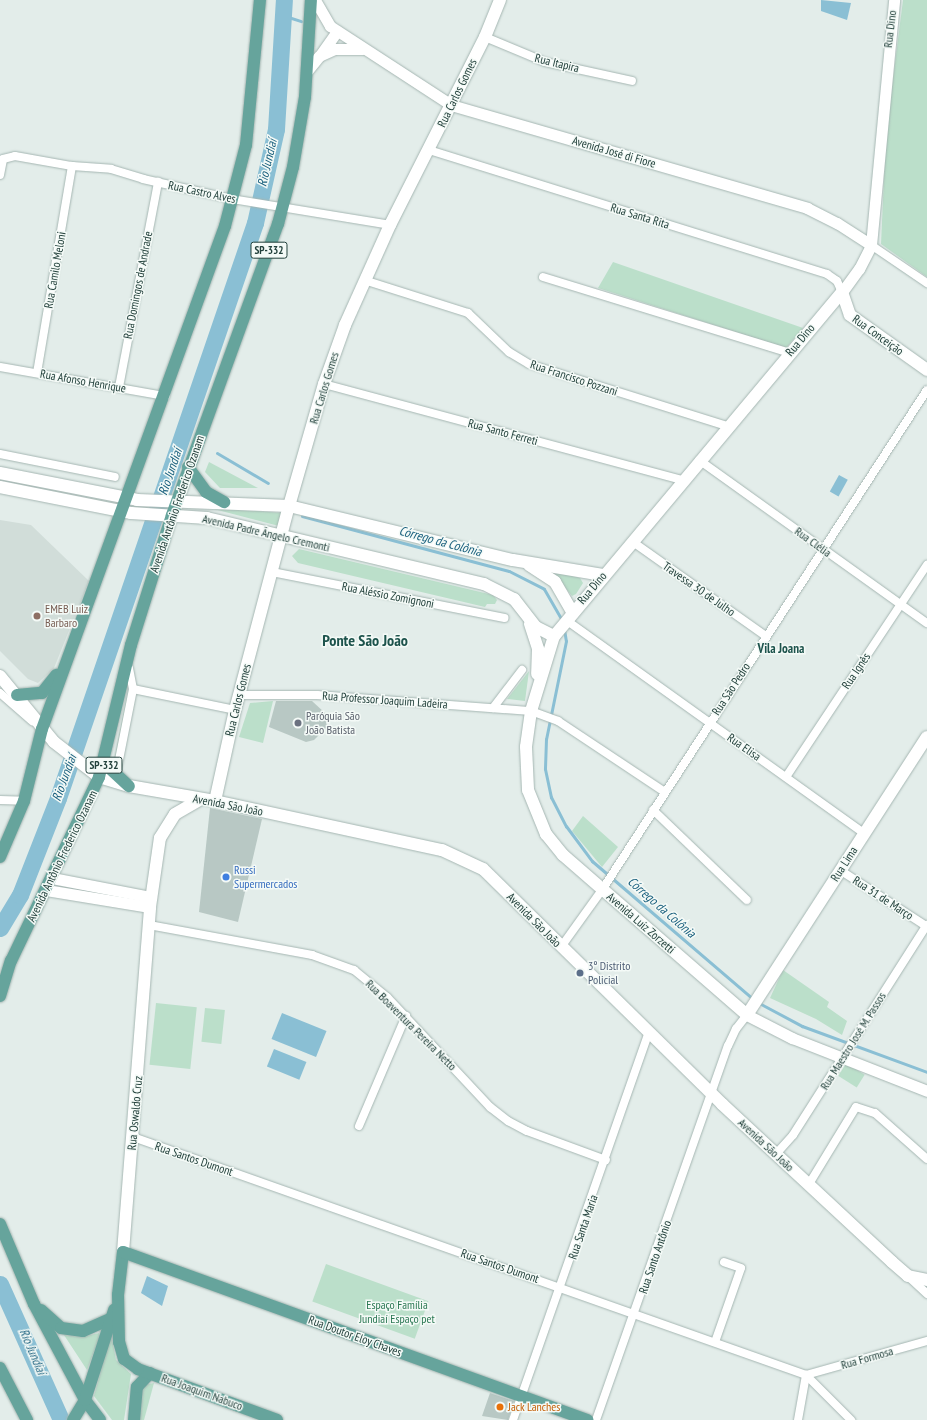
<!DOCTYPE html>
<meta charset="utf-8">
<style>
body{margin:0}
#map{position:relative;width:927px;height:1420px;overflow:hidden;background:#e3edea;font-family:"PT Sans Narrow",sans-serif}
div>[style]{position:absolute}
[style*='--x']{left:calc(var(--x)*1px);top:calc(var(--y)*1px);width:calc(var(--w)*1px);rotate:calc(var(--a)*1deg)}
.built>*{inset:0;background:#d1ddd9}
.green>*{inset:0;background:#bbdfca;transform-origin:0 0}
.water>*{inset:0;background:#8abfd4;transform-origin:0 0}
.stream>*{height:3px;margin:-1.5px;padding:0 1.5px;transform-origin:1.5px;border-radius:1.5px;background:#8abfd4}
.river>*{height:17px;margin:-8.5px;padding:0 8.5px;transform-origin:8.5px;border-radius:8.5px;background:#8abfd4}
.building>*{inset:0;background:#b8c8c4}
.roads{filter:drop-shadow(0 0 1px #a5b6b2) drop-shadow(0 0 1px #a5b6b2)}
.minor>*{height:8px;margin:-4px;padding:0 4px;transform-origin:4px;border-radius:4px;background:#fff}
.tertiary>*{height:11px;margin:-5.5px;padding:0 5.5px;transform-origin:5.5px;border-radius:5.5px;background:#fff}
.secondary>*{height:12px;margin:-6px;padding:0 6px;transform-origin:6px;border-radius:6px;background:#fff}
.primary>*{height:12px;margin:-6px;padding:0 6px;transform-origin:6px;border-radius:6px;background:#66a49c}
.dots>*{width:11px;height:11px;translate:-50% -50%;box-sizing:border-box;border:2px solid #f4faf7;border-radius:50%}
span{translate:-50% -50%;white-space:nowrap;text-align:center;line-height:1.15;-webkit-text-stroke:3px #f4faf7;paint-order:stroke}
.shield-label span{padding:1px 3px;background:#f4faf7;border:1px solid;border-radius:3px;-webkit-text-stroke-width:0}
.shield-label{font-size:11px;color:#22403b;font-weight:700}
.street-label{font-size:12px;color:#22403b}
.education-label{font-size:12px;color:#785e54}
.left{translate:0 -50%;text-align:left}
.worship-label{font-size:12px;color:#5b616d}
.shop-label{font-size:12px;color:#366cbe}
.service-label{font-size:12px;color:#4e5e75}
.park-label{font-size:12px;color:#2b7853}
.food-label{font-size:12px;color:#c56008}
.water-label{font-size:13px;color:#1a607e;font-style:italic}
.neighbourhood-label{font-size:13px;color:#1d534c;font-weight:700}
.district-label{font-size:16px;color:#1d534c;font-weight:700}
</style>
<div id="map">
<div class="built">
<div style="clip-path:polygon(0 520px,31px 525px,89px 581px,54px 668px,38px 683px,28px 679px,0 651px)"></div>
</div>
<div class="green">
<div style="clip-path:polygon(903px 0,927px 0,927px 277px,881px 244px,886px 134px)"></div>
<div style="clip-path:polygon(613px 262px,803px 328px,786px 348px,598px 288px)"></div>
<div style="clip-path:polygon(209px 462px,258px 488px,220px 488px,205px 472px)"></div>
<div style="clip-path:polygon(206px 507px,282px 513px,279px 526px)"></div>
<div style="clip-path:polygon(299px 549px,493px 595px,497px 600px,495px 604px,487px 604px,485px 607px,298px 563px,292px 556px)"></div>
<div style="clip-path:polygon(559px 572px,580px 578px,583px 583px,576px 594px,572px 596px,555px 575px)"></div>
<div style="clip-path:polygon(529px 671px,525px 701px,507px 699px)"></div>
<div style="clip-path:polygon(127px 697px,130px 701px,118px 756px,115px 756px)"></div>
<div style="clip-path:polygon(273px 701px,263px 743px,239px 737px,250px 703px)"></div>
<div style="clip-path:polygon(583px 816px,618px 847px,602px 867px,572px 831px)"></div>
<div style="clip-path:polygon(783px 970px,829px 1002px,827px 1007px,847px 1021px,842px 1035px,816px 1019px,770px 998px)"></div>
<div style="left:156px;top:1003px;width:41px;height:62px;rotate:6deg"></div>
<div style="left:205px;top:1008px;width:20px;height:34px;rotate:6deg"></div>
<div style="left:846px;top:1063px;width:22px;height:15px;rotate:32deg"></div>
<div style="left:326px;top:1264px;width:109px;height:40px;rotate:20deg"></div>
<div style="clip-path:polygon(99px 1333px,100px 1336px,87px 1370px,64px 1335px,82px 1337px)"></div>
<div style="clip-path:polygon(111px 1334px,116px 1360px,131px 1374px,124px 1420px,112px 1420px,94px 1396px)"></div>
<div style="clip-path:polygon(154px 1383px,144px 1420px,137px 1420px,143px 1385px)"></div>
</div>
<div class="water">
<div style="clip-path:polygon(821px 0,851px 3px,847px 20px,821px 11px)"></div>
<div style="left:839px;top:475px;width:10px;height:19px;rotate:29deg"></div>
<div style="left:282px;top:1013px;width:48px;height:28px;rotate:22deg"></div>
<div style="left:274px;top:1049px;width:35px;height:19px;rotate:22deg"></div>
<div style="clip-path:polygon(147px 1276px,168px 1286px,162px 1306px,141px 1293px)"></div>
</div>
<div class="stream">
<div style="--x:282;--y:15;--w:20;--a:18"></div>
<div style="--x:217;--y:453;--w:59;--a:30.5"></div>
<div style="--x:302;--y:516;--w:214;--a:14.9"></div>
<div style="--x:509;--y:571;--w:39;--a:27"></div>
<div style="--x:544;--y:589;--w:38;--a:60"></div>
<div style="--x:564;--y:629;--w:12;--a:81"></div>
<div style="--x:566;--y:641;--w:100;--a:101.5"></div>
<div style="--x:546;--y:739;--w:30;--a:92"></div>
<div style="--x:545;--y:769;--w:29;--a:78"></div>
<div style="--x:551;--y:797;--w:33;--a:63"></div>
<div style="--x:566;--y:826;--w:44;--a:53.4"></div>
<div style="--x:592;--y:861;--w:213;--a:40.6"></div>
<div style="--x:759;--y:1003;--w:49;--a:28.1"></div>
<div style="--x:802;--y:1026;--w:133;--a:20.2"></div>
</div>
<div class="river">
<div style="--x:0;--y:928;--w:39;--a:-59"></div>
<div style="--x:20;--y:895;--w:104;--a:-68.6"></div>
<div style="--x:58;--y:798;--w:608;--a:-71.09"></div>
<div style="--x:255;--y:223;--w:96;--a:-77.4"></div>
<div style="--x:276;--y:129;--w:129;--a:-86.5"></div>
<div style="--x:0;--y:1284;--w:149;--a:65.8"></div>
</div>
<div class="building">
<div style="clip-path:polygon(276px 701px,312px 701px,325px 713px,327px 727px,314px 740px,306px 742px,269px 727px)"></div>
<div style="clip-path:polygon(210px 808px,262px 819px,238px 922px,199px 912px)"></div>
<div style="clip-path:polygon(490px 1393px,514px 1401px,508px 1420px,482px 1416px)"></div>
</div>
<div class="roads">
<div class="minor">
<div style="--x:485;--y:37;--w:65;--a:22.6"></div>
<div style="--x:545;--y:62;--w:89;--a:12.3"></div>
<div style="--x:429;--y:150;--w:417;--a:17.3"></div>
<div style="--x:827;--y:274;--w:12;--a:35"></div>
<div style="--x:837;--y:281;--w:12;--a:66"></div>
<div style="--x:0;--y:175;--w:16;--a:-79"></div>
<div style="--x:3;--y:159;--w:12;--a:-14"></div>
<div style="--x:15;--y:156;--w:58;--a:10"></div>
<div style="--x:72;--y:166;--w:39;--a:4"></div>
<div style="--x:111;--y:169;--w:34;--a:17"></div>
<div style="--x:143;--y:179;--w:91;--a:12.7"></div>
<div style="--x:232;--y:199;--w:160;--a:9.3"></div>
<div style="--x:871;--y:245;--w:68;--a:34.2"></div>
<div style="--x:543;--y:277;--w:258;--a:17.1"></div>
<div style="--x:367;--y:281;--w:106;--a:17.6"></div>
<div style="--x:468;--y:313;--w:57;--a:43.6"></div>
<div style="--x:509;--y:352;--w:23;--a:31"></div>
<div style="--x:529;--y:364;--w:207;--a:17.4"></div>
<div style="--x:0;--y:367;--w:168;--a:10"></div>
<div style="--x:37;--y:373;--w:210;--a:-80.4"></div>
<div style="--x:324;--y:384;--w:372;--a:15"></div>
<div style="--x:119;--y:387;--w:209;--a:-79.2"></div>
<div style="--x:0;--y:454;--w:117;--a:11.3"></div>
<div style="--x:699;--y:460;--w:280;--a:35.6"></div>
<div style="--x:633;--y:542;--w:163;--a:35.3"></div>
<div style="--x:272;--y:572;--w:237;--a:11.2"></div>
<div style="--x:566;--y:620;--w:366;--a:35.6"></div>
<div style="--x:133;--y:689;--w:104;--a:11.6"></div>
<div style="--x:0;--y:693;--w:43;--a:41.2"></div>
<div style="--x:239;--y:695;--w:78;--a:0"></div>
<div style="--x:317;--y:695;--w:215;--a:4.3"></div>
<div style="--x:531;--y:711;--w:29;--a:20"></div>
<div style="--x:558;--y:721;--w:128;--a:33.6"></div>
<div style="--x:493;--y:708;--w:48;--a:-52.7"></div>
<div style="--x:116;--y:775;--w:88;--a:-78.8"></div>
<div style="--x:133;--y:689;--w:21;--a:-101"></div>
<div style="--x:786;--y:777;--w:255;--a:-56.4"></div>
<div style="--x:0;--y:800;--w:24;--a:2"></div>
<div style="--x:653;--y:810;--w:130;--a:43.8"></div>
<div style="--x:840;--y:870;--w:103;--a:33.1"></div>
<div style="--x:149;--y:925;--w:166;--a:10.4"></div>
<div style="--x:312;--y:955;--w:45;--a:19.7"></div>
<div style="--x:354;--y:970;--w:43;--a:39.3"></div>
<div style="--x:387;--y:997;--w:151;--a:46.9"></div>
<div style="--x:490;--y:1107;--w:23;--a:38"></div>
<div style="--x:508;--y:1121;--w:21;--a:28"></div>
<div style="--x:527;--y:1131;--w:84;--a:20.2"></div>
<div style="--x:561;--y:947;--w:70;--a:-54.3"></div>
<div style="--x:602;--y:890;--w:596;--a:-56.98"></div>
<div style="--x:359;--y:1126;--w:120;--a:-66.9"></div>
<div style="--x:133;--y:1137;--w:714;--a:19.48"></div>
<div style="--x:806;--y:1375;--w:64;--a:45"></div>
<div style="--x:776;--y:1154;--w:25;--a:-48"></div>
<div style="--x:793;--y:1135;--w:249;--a:-57.5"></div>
<div style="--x:809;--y:1184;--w:90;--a:-58.6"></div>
<div style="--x:856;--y:1107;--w:20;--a:18"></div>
<div style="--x:875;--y:1113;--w:69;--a:41.5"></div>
<div style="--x:909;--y:1277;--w:25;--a:43"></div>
<div style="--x:715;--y:1342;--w:78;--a:-70.6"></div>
<div style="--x:741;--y:1268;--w:18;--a:-161"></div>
<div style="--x:806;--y:1375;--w:126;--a:-15.7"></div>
<div style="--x:513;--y:1420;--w:411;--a:-70.7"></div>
<div style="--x:596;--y:1420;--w:397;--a:-70.6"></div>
<div style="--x:728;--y:1046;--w:19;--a:-65"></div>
<div style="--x:736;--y:1029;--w:18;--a:-52"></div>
<div style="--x:798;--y:1420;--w:46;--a:-79.9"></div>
</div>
<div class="tertiary">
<div style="--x:315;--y:0;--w:30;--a:60"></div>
<div style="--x:330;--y:26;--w:145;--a:33.1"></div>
<div style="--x:451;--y:105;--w:371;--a:16.1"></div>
<div style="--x:807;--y:208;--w:34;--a:27"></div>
<div style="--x:837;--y:223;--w:40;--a:32.9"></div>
<div style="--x:321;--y:54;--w:28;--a:-55"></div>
<div style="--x:307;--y:71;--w:19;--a:-51"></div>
<div style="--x:319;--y:56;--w:17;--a:-24"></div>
<div style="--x:335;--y:49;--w:27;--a:0"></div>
<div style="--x:842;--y:292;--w:29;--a:-54"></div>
<div style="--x:859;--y:269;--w:27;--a:-63"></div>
<div style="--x:871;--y:245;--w:246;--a:-84.6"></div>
<div style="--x:52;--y:878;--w:101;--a:10.9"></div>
<div style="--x:46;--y:890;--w:105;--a:9.3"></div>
<div style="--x:747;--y:1015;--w:51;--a:27.1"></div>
<div style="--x:792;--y:1038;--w:145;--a:21.4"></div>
</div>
<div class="secondary">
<div style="--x:842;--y:292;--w:449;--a:129.9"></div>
<div style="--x:554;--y:636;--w:78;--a:107"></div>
<div style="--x:531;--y:711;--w:36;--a:98"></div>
<div style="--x:526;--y:747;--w:43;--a:87.3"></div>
<div style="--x:528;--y:790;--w:48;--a:67.8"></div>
<div style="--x:546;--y:834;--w:27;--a:51"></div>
<div style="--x:563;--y:855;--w:244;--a:41"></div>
<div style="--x:747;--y:1015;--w:331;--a:-57.1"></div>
<div style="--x:842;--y:292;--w:24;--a:71"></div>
<div style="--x:850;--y:315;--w:95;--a:35.5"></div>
<div style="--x:0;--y:473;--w:140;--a:11.1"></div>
<div style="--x:137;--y:500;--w:152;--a:2.3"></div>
<div style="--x:289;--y:506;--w:230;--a:13.6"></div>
<div style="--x:513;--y:560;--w:91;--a:9.5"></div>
<div style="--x:0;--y:487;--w:134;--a:11.2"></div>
<div style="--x:131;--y:513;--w:76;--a:3.8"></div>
<div style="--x:207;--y:518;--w:285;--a:13.4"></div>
<div style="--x:484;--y:584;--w:34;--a:27"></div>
<div style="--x:514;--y:599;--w:36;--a:52"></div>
<div style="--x:536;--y:627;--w:20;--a:27"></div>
<div style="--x:529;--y:565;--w:31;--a:33"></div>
<div style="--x:555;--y:582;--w:34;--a:60"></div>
<div style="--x:530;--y:624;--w:26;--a:72"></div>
<div style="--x:538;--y:649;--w:25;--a:92"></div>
<div style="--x:0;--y:676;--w:85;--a:50.7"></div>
<div style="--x:54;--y:742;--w:57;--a:37.9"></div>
<div style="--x:99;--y:777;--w:31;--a:17"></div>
<div style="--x:129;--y:786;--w:87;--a:9.9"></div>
<div style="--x:215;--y:801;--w:232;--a:12.2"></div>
<div style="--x:442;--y:850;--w:45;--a:24.9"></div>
<div style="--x:483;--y:869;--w:335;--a:44.5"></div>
<div style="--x:722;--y:1104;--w:232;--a:42.9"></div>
<div style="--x:892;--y:1262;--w:21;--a:41"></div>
<div style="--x:908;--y:1276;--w:19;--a:12"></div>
<div style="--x:215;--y:801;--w:93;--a:-77.6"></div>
<div style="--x:235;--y:710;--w:211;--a:-75.2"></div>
<div style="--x:289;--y:506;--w:127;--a:-74"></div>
<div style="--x:324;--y:384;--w:63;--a:-70.4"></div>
<div style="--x:345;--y:325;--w:110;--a:-65.8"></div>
<div style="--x:390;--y:225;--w:211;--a:-63.2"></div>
<div style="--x:485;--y:37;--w:40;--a:-68"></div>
<div style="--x:123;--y:1252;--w:346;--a:-85.5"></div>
<div style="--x:150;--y:907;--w:70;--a:-81.8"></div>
<div style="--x:160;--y:838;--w:28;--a:-58"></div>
<div style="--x:175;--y:814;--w:30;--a:-30"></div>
</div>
<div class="primary">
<div style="--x:188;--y:467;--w:31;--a:54"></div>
<div style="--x:206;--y:492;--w:21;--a:29"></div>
<div style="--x:17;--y:695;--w:25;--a:-5"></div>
<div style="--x:42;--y:693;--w:23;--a:-52"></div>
<div style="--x:104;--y:763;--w:34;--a:43"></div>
<div style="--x:0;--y:857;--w:61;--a:-66.8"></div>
<div style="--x:24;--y:801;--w:74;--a:-76"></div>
<div style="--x:42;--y:729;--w:535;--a:-70.01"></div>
<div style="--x:225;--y:226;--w:84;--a:-75.5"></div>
<div style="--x:246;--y:145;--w:146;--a:-84.5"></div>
<div style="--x:0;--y:996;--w:37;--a:-73"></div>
<div style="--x:11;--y:961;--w:204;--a:-64.4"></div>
<div style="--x:99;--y:777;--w:136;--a:-76.4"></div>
<div style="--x:131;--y:645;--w:136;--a:-72.5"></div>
<div style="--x:172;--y:515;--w:310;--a:-70"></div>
<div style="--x:278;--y:224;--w:59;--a:-75.3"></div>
<div style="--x:293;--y:167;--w:71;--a:-80.3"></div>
<div style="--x:305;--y:97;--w:97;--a:-86.5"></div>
<div style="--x:0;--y:1224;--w:87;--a:67"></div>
<div style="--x:34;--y:1304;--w:109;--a:62"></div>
<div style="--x:85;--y:1400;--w:25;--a:53"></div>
<div style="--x:41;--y:1310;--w:27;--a:42"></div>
<div style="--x:61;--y:1328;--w:22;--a:8"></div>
<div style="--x:83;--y:1331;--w:32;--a:-24"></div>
<div style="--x:0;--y:1368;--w:59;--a:62.6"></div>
<div style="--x:73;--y:1420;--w:23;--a:-59"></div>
<div style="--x:85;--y:1400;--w:95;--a:-72.1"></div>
<div style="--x:134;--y:1420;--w:33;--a:-85"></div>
<div style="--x:137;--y:1387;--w:19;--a:-47"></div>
<div style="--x:277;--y:1420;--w:148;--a:-159.9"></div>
<div style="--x:138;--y:1369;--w:17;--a:-144"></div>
<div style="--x:124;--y:1359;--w:18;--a:-106"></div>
<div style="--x:119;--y:1342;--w:47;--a:-91.2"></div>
<div style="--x:118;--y:1295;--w:43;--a:-83.4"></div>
<div style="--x:123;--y:1252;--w:494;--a:19.9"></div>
</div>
</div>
<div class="dots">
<div style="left:37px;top:616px;background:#8d6e63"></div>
<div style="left:298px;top:723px;background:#6b7280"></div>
<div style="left:226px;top:877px;background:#3f7fe0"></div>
<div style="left:580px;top:973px;background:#5c6f8a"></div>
<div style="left:500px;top:1407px;background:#e8710a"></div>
</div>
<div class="shield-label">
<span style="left:269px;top:250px">SP-332</span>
<span style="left:104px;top:765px">SP-332</span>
</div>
<div class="street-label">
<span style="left:890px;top:29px;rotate:-83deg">Rua Dino</span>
<span style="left:557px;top:63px;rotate:14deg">Rua Itapira</span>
<span style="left:457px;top:93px;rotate:-64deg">Rua Carlos Gomes</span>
<span style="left:614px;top:152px;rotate:16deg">Avenida José di Fiore</span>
<span style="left:202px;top:192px;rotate:12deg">Rua Castro Alves</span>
<span style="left:640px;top:216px;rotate:17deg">Rua Santa Rita</span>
<span style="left:55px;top:270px;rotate:-80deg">Rua Camilo Meloni</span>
<span style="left:138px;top:285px;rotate:-79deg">Rua Domingos de Andrade</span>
<span style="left:878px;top:335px;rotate:36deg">Rua Conceição</span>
<span style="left:800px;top:340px;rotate:-50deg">Rua Dino</span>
<span style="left:574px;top:378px;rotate:18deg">Rua Francisco Pozzani</span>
<span style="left:83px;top:381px;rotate:10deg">Rua Afonso Henrique</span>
<span style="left:324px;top:388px;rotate:-73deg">Rua Carlos Gomes</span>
<span style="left:503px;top:432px;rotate:15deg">Rua Santo Ferreti</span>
<span style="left:177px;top:504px;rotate:-71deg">Avenida Antônio Frederico Ozanam</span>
<span style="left:266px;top:533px;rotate:13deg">Avenida Padre Ângelo Cremonti</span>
<span style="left:813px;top:542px;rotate:36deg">Rua Clélia</span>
<span style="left:592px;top:588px;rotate:-50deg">Rua Dino</span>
<span style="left:699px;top:589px;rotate:35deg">Travessa 30 de Julho</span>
<span style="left:388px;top:595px;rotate:11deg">Rua Aléssio Zomignoni</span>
<span style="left:856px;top:671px;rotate:-56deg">Rua Ignês</span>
<span style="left:731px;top:689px;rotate:-57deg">Rua São Pedro</span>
<span style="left:238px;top:700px;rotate:-76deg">Rua Carlos Gomes</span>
<span style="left:385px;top:700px;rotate:4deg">Rua Professor Joaquim Ladeira</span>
<span style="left:744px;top:747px;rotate:35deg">Rua Elisa</span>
<span style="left:228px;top:805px;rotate:11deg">Avenida São João</span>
<span style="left:62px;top:856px;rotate:-64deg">Avenida Antônio Frederico Ozanam</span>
<span style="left:844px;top:864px;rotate:-57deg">Rua Lima</span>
<span style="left:883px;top:898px;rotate:33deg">Rua 31 de Março</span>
<span style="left:534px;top:920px;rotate:45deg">Avenida São João</span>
<span style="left:641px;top:923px;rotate:41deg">Avenida Luiz Zorzetti</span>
<span style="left:411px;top:1025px;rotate:45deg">Rua Boaventura Pereira Netto</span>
<span style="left:853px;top:1041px;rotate:-58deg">Rua Maestro José M. Passos</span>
<span style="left:135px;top:1113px;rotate:-85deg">Rua Oswaldo Cruz</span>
<span style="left:766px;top:1145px;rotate:43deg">Avenida São João</span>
<span style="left:194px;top:1159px;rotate:19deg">Rua Santos Dumont</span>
<span style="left:583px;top:1227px;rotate:-71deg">Rua Santa Maria</span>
<span style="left:655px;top:1257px;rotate:-71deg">Rua Santo Antônio</span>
<span style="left:500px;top:1266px;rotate:19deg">Rua Santos Dumont</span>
<span style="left:355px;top:1336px;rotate:20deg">Rua Doutor Eloy Chaves</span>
<span style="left:867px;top:1358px;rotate:-16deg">Rua Formosa</span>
<span style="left:202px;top:1392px;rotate:20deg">Rua Joaquim Nabuco</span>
</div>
<div class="education-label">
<span class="left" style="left:45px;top:616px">EMEB Luiz<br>Barbaro</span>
</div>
<div class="worship-label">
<span class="left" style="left:306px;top:723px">Paróquia São<br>João Batista</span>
</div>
<div class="shop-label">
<span class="left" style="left:234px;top:877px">Russi<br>Supermercados</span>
</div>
<div class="service-label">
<span class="left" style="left:588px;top:973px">3º Distrito<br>Policial</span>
</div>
<div class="park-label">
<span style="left:397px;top:1312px">Espaço Família<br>Jundiaí Espaço pet</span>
</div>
<div class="food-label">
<span class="left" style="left:508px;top:1407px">Jack Lanches</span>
</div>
<div class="water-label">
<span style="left:268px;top:163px;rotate:-77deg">Rio Jundiaí</span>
<span style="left:171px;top:472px;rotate:-71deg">Rio Jundiaí</span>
<span style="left:440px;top:542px;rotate:15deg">Córrego da Colônia</span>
<span style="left:65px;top:778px;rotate:-70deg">Rio Jundiaí</span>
<span style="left:661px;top:908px;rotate:41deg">Córrego da Colônia</span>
<span style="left:32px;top:1352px;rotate:67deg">Rio Jundiaí</span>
</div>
<div class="neighbourhood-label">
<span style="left:781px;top:649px">Vila Joana</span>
</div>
<div class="district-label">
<span style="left:365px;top:640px">Ponte São João</span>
</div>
</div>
